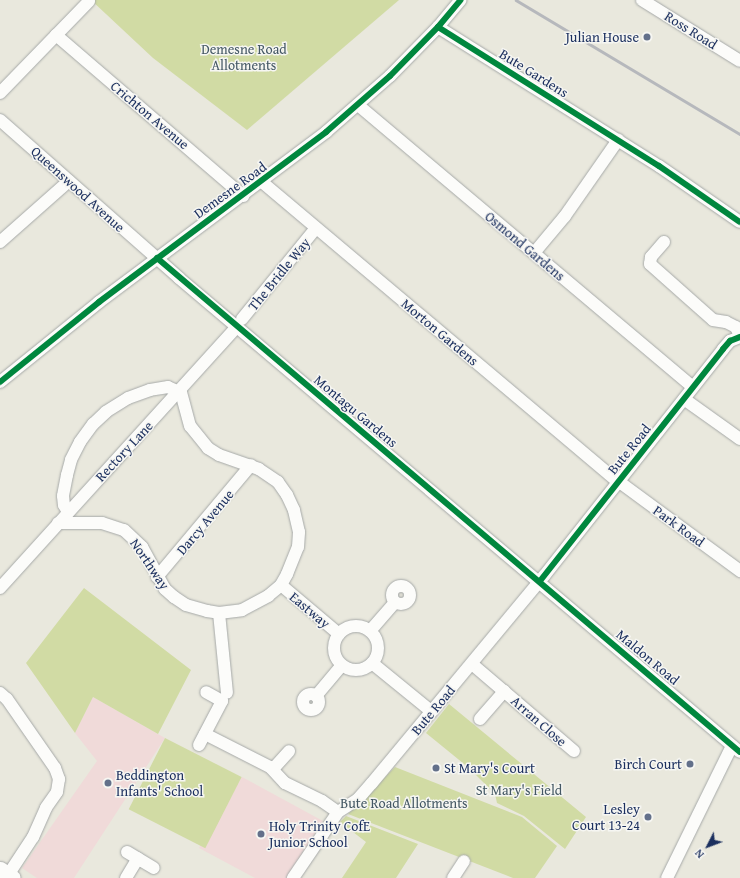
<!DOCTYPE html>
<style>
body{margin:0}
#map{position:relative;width:740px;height:878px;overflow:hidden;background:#e9e8dd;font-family:"Gentium Book Plus",serif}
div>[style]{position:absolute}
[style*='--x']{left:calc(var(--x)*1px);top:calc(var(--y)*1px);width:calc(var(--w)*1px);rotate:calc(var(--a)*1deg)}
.built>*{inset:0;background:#f0dad9}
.green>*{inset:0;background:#d1dba4;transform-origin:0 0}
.roads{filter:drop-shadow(0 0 1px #a6a9a8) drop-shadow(0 0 1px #a6a9a8)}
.minor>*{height:12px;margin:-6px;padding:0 6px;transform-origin:6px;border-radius:6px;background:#fcfcfa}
.minor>.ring{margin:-6px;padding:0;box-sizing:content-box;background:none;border:12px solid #fcfcfa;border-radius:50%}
.highway>*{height:17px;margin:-8.5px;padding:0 8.5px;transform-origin:8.5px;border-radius:8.5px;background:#fcfcfa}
.rail>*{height:2.5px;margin:-1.25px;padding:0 1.25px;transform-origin:1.25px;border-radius:1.25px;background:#b6b8bc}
.cycleway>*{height:6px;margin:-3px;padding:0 3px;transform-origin:3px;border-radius:3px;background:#00873e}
.dots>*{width:11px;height:11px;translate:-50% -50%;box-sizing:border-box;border:2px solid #f6f6f2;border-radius:50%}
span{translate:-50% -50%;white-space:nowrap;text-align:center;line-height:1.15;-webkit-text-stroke:3px #f6f6f2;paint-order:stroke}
.street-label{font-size:14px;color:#1b2f5e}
.poi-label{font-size:14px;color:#1b2f5e}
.right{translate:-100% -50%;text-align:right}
.left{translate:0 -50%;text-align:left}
.park-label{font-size:14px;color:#445864}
.north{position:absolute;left:688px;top:826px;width:40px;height:40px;-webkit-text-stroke:3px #f6f6f2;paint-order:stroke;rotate:228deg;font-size:11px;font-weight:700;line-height:16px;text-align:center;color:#1b2f5e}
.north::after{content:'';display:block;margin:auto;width:14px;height:18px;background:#1b2f5e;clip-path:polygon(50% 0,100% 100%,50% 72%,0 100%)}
</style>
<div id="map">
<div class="built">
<div style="clip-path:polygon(93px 697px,165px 738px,74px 878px,37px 878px,22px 868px,97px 761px,75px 733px)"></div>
<div style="clip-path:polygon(242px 777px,323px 821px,286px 878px,255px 878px,199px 848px)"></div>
</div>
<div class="green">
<div style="clip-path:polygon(91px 0,399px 0,247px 130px,153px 58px)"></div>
<div style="clip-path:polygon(84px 588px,191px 670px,158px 734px,93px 697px,75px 733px,26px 663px)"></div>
<div style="clip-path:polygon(449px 704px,586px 817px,565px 849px,524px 816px,497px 803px,495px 794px,469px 768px,426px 733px)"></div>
<div style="left:165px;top:738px;width:86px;height:80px;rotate:27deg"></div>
<div style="clip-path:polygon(395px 767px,522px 817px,557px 846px,535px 878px,513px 878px,348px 814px)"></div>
<div style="clip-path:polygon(346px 816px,418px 844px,396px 878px,342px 878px,366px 842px,340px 822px)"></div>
</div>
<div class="roads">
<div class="minor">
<div style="--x:642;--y:0;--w:115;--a:31.9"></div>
<div style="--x:438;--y:27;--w:261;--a:32.2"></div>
<div style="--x:659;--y:166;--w:98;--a:34.7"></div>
<div style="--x:56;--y:35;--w:247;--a:40.7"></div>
<div style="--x:0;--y:93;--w:128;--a:-45.9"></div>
<div style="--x:358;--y:105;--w:436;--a:40.1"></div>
<div style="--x:0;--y:120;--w:239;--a:41.4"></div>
<div style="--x:179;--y:278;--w:734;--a:40.2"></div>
<div style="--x:262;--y:182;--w:460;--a:40.1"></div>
<div style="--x:614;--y:478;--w:157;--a:36.4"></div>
<div style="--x:0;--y:242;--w:92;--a:-41.5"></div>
<div style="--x:664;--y:242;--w:20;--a:131"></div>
<div style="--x:651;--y:257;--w:7;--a:98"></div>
<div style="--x:650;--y:264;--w:84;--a:41.6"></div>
<div style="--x:713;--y:320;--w:13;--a:9"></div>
<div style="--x:726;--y:322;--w:11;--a:27"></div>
<div style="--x:736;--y:327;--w:10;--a:66"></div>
<div style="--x:534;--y:253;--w:48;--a:-50"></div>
<div style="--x:565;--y:216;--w:93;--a:-55.1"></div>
<div style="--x:242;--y:319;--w:117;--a:-50.9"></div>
<div style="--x:0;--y:382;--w:127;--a:-38.9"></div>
<div style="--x:99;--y:302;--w:284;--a:-36.8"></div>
<div style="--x:326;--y:132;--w:85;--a:-41.2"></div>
<div style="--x:390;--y:76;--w:69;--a:-45.6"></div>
<div style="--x:438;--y:27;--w:35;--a:-50"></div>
<div style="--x:684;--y:399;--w:69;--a:35.5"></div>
<div style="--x:58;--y:523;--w:44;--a:0"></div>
<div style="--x:102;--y:523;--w:23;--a:18"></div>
<div style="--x:124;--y:530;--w:25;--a:43"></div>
<div style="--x:142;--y:547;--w:48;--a:61.3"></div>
<div style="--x:165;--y:589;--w:12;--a:42"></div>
<div style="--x:174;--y:597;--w:14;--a:34"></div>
<div style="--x:186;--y:605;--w:22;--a:16"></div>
<div style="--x:207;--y:611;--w:12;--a:9"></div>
<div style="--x:219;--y:613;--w:23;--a:-7"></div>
<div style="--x:242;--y:610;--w:30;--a:-28"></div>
<div style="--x:268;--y:596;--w:17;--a:-40"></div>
<div style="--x:281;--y:585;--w:13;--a:-61"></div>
<div style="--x:287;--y:574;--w:29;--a:-68"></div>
<div style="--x:298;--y:547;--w:15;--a:-86"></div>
<div style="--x:299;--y:532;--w:23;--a:-103"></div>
<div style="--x:294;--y:510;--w:17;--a:-115"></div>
<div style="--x:287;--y:495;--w:16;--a:-125"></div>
<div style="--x:278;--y:482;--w:23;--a:-146"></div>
<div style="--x:259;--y:469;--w:42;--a:-160.7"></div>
<div style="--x:219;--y:455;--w:13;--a:-148"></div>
<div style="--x:208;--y:448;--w:28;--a:-129"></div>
<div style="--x:190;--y:426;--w:34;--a:-105"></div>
<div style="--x:181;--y:393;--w:14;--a:-155"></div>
<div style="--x:168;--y:387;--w:18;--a:171"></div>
<div style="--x:150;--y:390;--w:23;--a:160"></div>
<div style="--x:128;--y:398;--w:26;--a:148"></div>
<div style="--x:106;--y:412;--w:18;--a:137"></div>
<div style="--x:93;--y:424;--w:22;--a:126"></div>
<div style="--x:80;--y:442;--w:20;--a:117"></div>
<div style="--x:71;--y:460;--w:16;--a:105"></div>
<div style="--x:67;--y:475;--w:21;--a:101"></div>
<div style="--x:63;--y:496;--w:9;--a:84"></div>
<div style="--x:64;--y:505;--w:8;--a:60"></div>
<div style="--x:157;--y:577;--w:146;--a:-50"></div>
<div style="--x:281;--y:585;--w:76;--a:40.2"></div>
<div class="ring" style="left:392px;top:586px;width:6px;height:6px"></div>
<div style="--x:0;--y:588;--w:353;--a:-47.8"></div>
<div style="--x:219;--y:613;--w:80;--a:84.3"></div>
<div class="ring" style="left:334px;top:626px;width:32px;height:32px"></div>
<div style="--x:370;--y:631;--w:38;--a:-49"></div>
<div style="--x:372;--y:663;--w:77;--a:39.2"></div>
<div style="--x:472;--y:664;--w:134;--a:40.5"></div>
<div style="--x:0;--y:693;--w:9;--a:41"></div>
<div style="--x:7;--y:699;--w:84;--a:55.2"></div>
<div style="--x:55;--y:768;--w:12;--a:70"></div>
<div style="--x:59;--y:779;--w:13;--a:99"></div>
<div style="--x:57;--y:792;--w:19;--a:125"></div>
<div style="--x:46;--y:808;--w:32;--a:114"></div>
<div style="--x:33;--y:837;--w:45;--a:123.3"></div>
<div class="ring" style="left:303px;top:694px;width:4px;height:4px"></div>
<div style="--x:316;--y:696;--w:40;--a:-50"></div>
<div style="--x:480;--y:719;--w:37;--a:-49"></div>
<div style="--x:205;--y:734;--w:73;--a:26.9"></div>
<div style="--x:270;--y:767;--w:22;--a:47"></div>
<div style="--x:285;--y:783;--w:41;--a:25.9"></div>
<div style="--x:322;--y:801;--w:19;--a:35"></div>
<div style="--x:199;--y:745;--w:50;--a:-62.4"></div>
<div style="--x:222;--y:701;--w:18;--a:-151"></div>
<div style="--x:273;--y:769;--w:24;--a:-48"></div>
<div style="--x:127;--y:852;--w:31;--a:31"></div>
<div style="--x:126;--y:878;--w:23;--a:-59"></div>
<div style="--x:293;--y:878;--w:80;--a:-55.7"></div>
<div style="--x:338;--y:812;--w:24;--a:-33"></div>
<div style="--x:358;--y:799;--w:21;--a:-49"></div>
<div style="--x:372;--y:783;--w:269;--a:-50.3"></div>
<div style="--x:544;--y:576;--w:289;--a:-51.7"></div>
<div style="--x:723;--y:349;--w:11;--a:-49"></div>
<div style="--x:730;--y:341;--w:11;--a:-22"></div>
<div style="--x:453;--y:878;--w:20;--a:-57"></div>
<div style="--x:667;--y:878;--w:147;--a:-63.8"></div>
</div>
<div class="highway">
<div style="--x:0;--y:870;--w:14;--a:34"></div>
</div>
</div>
<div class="rail">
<div style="--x:516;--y:0;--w:261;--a:30.9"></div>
</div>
<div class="cycleway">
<div style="--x:438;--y:27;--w:261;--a:32.2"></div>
<div style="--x:659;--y:166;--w:98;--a:34.7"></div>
<div style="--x:157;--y:258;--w:764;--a:40.28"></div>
<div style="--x:0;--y:382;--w:127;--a:-38.9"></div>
<div style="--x:99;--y:302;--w:284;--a:-36.8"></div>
<div style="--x:326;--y:132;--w:85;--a:-41.2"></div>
<div style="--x:390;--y:76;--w:69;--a:-45.6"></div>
<div style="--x:438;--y:27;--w:35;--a:-50"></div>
<div style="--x:540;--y:581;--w:295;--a:-51.7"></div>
<div style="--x:723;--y:349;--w:11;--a:-49"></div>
<div style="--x:730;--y:341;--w:11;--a:-22"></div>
</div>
<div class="dots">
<div style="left:647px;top:37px;background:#63708a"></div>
<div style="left:690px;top:764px;background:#63708a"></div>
<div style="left:436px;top:768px;background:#63708a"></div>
<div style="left:108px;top:783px;background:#63708a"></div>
<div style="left:648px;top:817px;background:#63708a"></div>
<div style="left:261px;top:834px;background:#63708a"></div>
</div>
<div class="street-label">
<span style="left:691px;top:30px;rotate:32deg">Ross Road</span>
<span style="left:534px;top:73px;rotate:32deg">Bute Gardens</span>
<span style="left:150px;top:115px;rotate:40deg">Crichton Avenue</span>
<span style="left:78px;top:189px;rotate:42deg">Queenswood Avenue</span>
<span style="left:230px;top:190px;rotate:-36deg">Demesne Road</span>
<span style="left:525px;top:246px;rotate:40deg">Osmond Gardens</span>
<span style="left:279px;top:274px;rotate:-51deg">The Bridle Way</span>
<span style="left:440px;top:332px;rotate:40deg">Morton Gardens</span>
<span style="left:356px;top:411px;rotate:40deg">Montagu Gardens</span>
<span style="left:629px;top:449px;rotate:-51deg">Bute Road</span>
<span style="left:124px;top:451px;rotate:-47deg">Rectory Lane</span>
<span style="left:205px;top:522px;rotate:-50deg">Darcy Avenue</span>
<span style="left:679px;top:526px;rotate:36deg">Park Road</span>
<span style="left:150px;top:564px;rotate:56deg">Northway</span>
<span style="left:310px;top:610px;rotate:40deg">Eastway</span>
<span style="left:648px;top:657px;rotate:40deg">Maldon Road</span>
<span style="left:433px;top:710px;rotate:-50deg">Bute Road</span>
<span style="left:539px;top:721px;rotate:41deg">Arran Close</span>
</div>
<div class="poi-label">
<span class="right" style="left:639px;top:37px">Julian House</span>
<span class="right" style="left:682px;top:764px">Birch Court</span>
<span class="left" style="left:444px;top:768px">St Mary's Court</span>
<span class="left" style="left:116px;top:783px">Beddington<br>Infants' School</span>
<span class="right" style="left:640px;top:817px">Lesley<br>Court 13-24</span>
<span class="left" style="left:269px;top:834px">Holy Trinity CofE<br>Junior School</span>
</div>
<div class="park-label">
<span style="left:244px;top:57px">Demesne Road<br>Allotments</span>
<span style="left:519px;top:790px">St Mary's Field</span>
<span style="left:404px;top:803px">Bute Road Allotments</span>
</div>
<div class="north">N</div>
</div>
